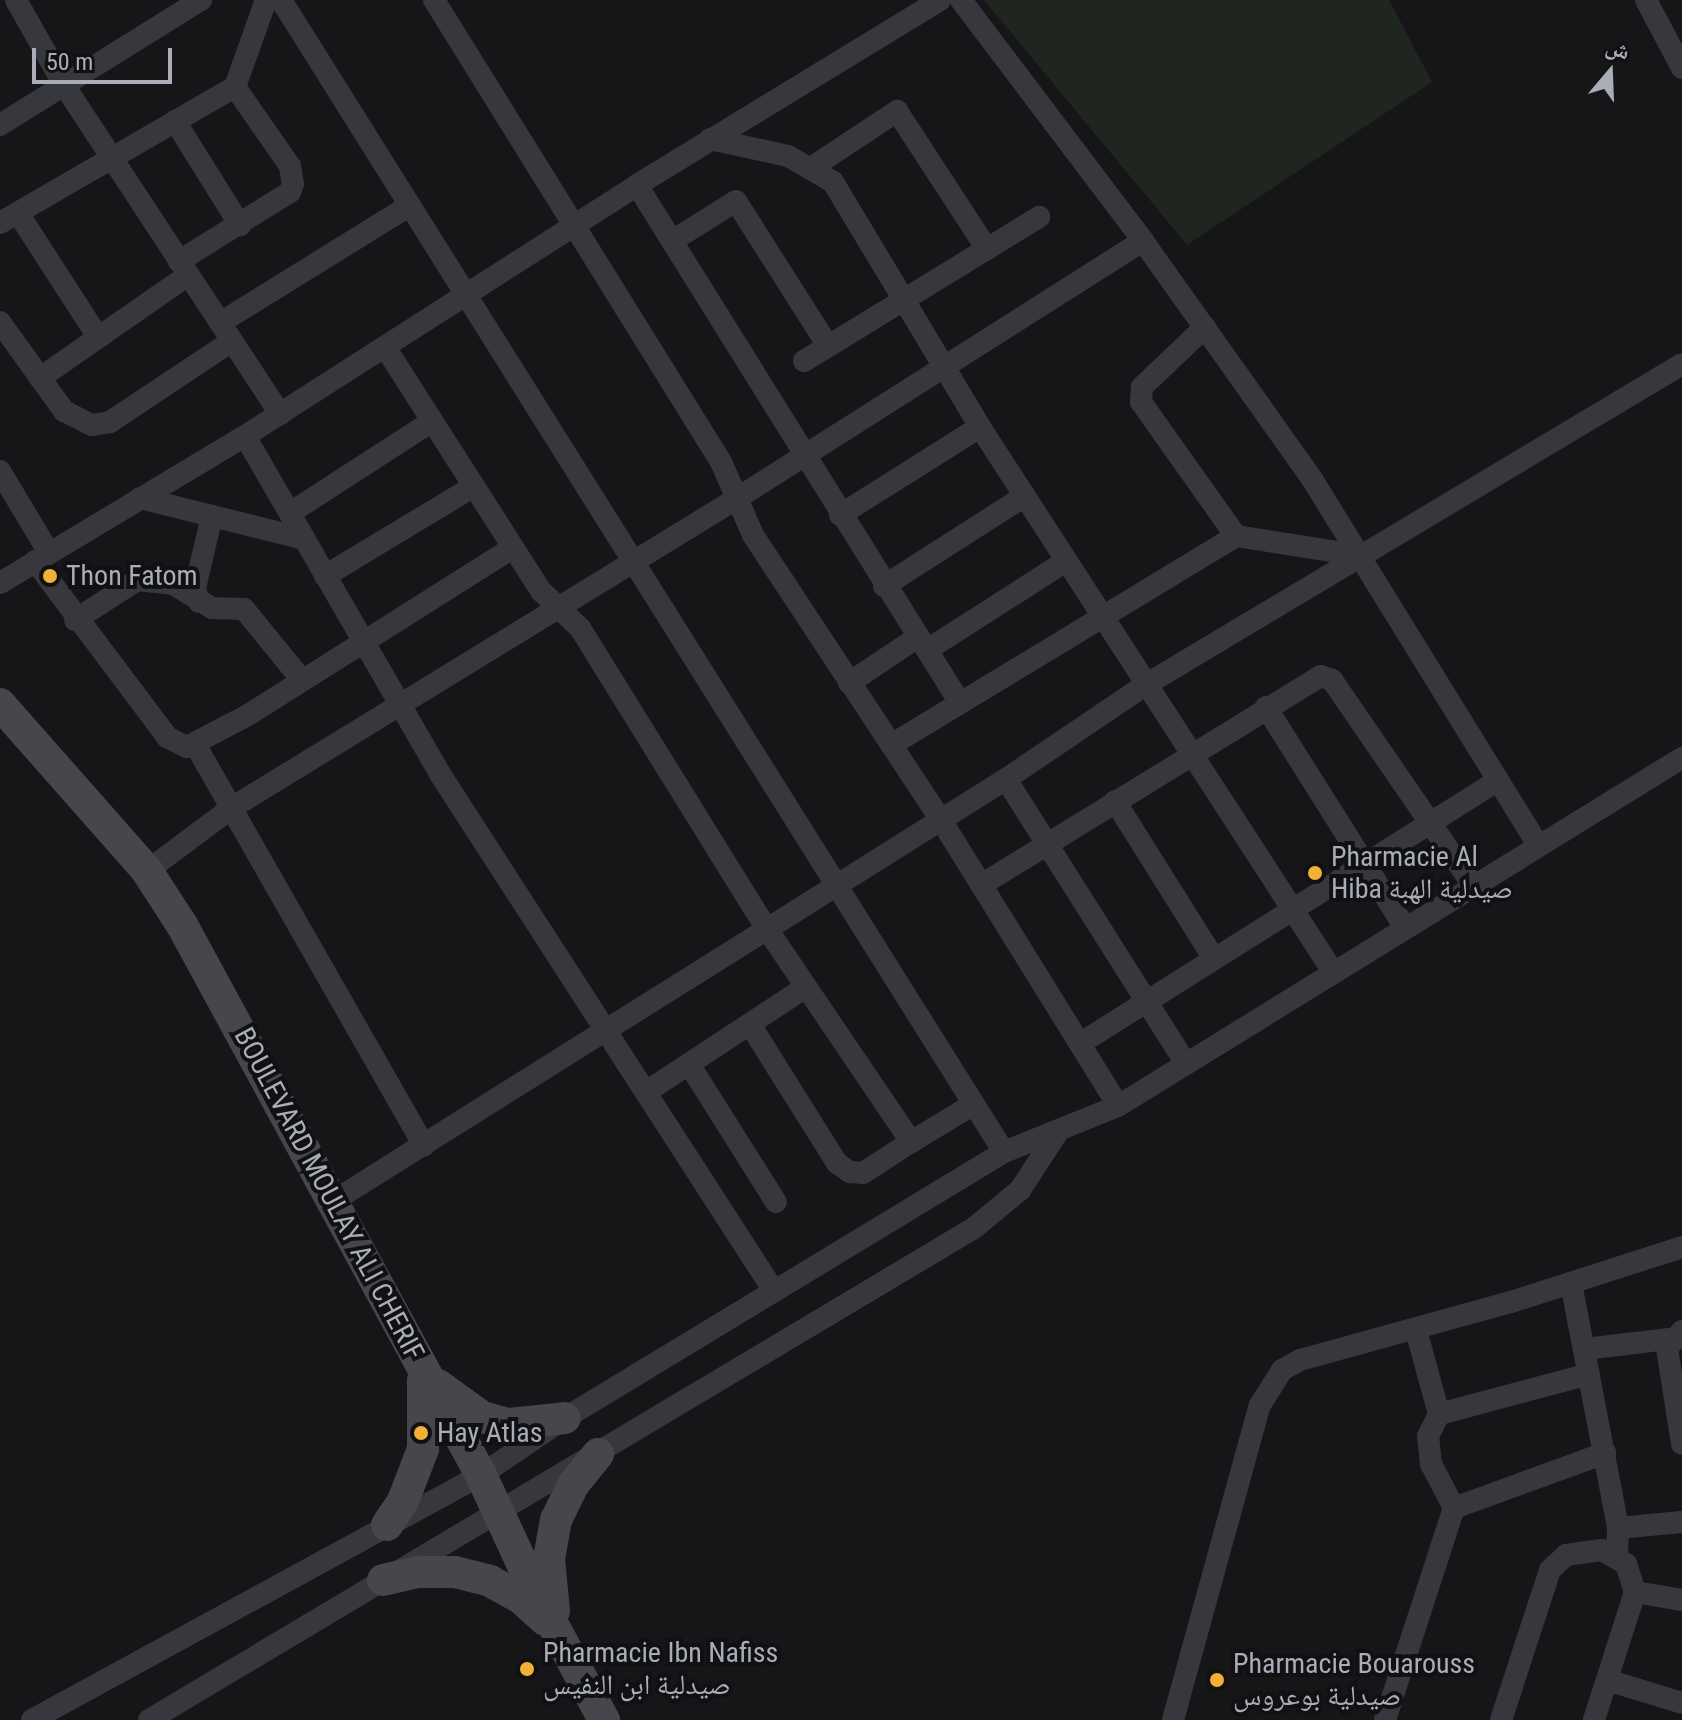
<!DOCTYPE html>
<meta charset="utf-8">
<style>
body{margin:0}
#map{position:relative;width:1682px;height:1720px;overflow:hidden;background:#161618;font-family:"Roboto Condensed","Noto Naskh Arabic",sans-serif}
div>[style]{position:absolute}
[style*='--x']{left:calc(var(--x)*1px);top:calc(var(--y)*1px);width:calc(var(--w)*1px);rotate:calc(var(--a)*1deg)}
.green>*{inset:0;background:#1e261f}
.street>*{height:22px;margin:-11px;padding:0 11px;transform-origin:11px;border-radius:11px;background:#37383d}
.secondary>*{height:32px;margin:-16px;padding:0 16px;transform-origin:16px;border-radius:16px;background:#45474d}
.dots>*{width:22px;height:22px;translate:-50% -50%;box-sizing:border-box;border:4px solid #111113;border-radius:50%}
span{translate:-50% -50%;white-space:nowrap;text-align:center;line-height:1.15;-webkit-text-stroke:8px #111113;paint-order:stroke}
.poi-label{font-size:28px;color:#a8adb8}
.left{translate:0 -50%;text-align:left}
.street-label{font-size:28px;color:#a8adb8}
.north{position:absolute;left:1570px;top:32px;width:80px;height:80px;-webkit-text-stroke:6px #111113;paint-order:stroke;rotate:19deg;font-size:22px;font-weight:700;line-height:32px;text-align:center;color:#a8adb8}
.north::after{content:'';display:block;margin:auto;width:28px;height:36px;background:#a8adb8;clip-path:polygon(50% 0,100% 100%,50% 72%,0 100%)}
.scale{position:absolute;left:32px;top:48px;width:140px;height:36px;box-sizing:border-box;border:4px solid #a8adb8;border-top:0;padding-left:10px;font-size:24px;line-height:28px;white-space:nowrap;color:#a8adb8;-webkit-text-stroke:6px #111113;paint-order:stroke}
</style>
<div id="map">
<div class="green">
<div style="clip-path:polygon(984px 0,1389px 0,1432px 82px,1187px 245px)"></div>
</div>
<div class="street">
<div style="--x:16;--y:0;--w:98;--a:60.5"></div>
<div style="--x:64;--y:85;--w:394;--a:56.7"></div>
<div style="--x:281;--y:0;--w:1360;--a:57.89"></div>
<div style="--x:434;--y:0;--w:544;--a:58.15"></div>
<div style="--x:721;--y:462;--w:80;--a:66.3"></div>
<div style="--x:753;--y:535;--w:341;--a:56.6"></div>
<div style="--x:941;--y:820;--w:336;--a:58.2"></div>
<div style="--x:961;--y:0;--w:302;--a:52.9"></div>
<div style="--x:1143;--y:241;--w:292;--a:54.6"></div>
<div style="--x:1312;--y:479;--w:430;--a:58.3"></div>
<div style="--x:1646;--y:0;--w:77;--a:62.1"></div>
<div style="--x:235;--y:87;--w:92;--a:-70.4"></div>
<div style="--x:175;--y:121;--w:123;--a:58"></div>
<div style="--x:0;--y:125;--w:237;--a:-31.9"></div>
<div style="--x:710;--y:139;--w:80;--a:12.3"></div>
<div style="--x:788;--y:156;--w:52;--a:30"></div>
<div style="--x:833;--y:182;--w:286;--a:59"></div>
<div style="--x:980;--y:427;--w:647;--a:57.05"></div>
<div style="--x:814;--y:166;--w:100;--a:-33.5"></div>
<div style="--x:897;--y:111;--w:165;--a:56.9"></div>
<div style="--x:637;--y:185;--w:610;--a:58.05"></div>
<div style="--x:18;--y:213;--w:148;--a:57.2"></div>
<div style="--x:0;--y:223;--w:272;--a:-30.1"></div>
<div style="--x:235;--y:87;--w:96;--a:55.2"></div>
<div style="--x:290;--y:166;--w:18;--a:81"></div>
<div style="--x:293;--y:184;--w:9;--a:111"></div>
<div style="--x:290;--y:192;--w:131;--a:148.1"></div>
<div style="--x:672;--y:241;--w:75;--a:-32"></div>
<div style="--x:736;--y:201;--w:172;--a:57.6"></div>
<div style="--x:0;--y:322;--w:110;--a:54.3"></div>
<div style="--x:64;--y:411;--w:31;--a:27"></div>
<div style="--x:92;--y:425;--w:18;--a:-9"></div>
<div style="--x:110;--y:422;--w:146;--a:-33.6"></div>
<div style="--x:220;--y:323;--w:220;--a:-31.8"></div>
<div style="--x:1205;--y:327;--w:87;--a:136.4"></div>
<div style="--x:1142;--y:387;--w:15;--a:94"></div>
<div style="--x:1141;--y:402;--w:164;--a:54.7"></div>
<div style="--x:1236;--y:536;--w:123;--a:8.9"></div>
<div style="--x:385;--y:347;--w:290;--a:57.4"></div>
<div style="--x:541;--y:591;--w:54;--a:43.5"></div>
<div style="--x:580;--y:628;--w:351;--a:58.2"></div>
<div style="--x:765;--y:926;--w:261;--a:55.9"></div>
<div style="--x:911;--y:1142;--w:71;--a:-31.2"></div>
<div style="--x:804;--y:361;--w:276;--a:-31.5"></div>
<div style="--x:40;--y:378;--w:180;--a:-34.8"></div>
<div style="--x:245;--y:436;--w:390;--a:60"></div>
<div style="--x:440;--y:774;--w:616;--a:57.14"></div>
<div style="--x:0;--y:471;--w:96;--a:59.1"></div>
<div style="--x:140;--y:498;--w:169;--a:14"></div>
<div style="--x:290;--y:513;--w:169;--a:-32.9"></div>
<div style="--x:840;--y:515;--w:165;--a:-32.2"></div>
<div style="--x:35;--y:561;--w:220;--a:53.1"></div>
<div style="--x:167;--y:737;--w:22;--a:27"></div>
<div style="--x:187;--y:747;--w:69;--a:-27.7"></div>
<div style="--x:248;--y:715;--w:312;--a:-32.3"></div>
<div style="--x:325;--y:576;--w:174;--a:-31.1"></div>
<div style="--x:0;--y:583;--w:286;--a:-31"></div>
<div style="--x:245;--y:436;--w:465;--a:-32.6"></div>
<div style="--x:637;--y:185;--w:355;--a:-31.4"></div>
<div style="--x:884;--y:586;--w:167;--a:-32.6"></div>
<div style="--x:199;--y:602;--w:15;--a:-106"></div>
<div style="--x:195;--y:588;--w:74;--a:-76.7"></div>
<div style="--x:75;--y:620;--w:74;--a:-32.8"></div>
<div style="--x:137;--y:580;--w:36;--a:6"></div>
<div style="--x:173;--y:584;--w:46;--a:31.6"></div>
<div style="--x:212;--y:608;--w:32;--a:2"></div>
<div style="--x:244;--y:609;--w:92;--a:50.8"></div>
<div style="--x:927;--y:650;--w:165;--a:-32.6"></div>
<div style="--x:849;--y:683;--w:83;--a:-33.7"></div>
<div style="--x:1266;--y:707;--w:259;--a:57.8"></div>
<div style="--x:891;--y:745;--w:403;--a:-31.2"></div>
<div style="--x:196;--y:746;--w:460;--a:60.3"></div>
<div style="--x:1006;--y:779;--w:337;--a:57.7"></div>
<div style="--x:1115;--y:801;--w:186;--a:57.9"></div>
<div style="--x:147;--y:871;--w:107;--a:-36.7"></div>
<div style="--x:233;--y:807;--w:590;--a:-31.48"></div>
<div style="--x:736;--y:499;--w:482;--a:-32.4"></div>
<div style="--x:981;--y:885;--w:399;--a:-31.6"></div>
<div style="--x:1321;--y:676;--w:12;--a:20"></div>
<div style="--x:1332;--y:680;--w:247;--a:55.5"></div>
<div style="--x:751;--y:1026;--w:162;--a:57.9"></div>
<div style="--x:837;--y:1163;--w:16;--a:35"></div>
<div style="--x:850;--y:1172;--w:13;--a:4"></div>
<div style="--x:863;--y:1173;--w:57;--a:-32.9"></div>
<div style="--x:1081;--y:1043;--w:493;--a:-32.2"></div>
<div style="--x:689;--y:1064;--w:163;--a:57.8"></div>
<div style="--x:646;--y:1092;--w:191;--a:-33.3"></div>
<div style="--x:332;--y:1202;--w:796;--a:-32.11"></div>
<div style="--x:1006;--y:779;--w:170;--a:-34"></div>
<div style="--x:1147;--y:684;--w:623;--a:-30.88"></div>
<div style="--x:1571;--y:1283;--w:249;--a:79.1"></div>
<div style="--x:1618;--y:1528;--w:27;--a:92"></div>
<div style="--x:1416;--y:1330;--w:87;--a:74.7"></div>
<div style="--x:1682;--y:1331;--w:23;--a:131"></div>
<div style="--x:1667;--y:1348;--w:97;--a:81.1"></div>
<div style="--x:1585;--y:1349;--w:85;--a:-6.8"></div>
<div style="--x:1454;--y:1508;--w:50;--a:-117.6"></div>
<div style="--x:1431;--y:1464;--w:28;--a:-96"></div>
<div style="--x:1428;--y:1436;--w:25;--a:-63"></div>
<div style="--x:1439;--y:1414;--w:155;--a:-14.9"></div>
<div style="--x:1618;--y:1528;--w:64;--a:-5.4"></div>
<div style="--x:1635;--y:1592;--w:48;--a:9.7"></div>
<div style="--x:1607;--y:1680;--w:78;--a:17"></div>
<div style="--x:32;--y:1720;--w:511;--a:-28.62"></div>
<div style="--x:481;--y:1475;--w:102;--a:-34.2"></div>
<div style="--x:565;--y:1418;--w:513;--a:-31.21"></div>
<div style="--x:1004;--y:1152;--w:123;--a:-22"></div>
<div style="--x:1118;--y:1106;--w:663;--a:-31.68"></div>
<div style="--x:149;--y:1720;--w:961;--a:-30.81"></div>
<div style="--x:974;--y:1228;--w:60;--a:-39.6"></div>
<div style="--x:1020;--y:1190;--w:68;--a:-57"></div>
<div style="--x:1173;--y:1720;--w:327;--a:-74.6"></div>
<div style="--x:1260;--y:1405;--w:41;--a:-57.8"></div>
<div style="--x:1282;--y:1370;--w:21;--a:-29"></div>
<div style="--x:1300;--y:1360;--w:219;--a:-15.4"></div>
<div style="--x:1511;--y:1302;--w:180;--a:-17.8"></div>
<div style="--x:1385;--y:1720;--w:223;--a:-72"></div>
<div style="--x:1454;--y:1508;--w:161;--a:-20"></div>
<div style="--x:1501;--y:1720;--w:158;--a:-71.9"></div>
<div style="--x:1550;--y:1570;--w:22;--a:-43"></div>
<div style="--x:1566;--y:1555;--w:36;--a:-8"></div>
<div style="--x:1602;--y:1550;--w:28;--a:30"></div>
<div style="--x:1626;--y:1564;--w:29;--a:72"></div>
<div style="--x:1635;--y:1592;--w:134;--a:107.8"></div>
</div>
<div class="secondary">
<div style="--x:0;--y:704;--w:222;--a:48.6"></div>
<div style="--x:147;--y:871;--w:64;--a:57.1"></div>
<div style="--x:182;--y:925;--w:626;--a:61.47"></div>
<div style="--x:481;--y:1475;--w:126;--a:65.1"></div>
<div style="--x:534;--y:1589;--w:149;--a:61.9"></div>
<div style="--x:438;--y:1385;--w:54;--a:36"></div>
<div style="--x:482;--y:1417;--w:28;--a:15"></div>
<div style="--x:509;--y:1424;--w:56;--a:-6.1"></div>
<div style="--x:387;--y:1525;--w:29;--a:-56"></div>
<div style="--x:403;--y:1501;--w:56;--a:-69"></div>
<div style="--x:423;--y:1449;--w:69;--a:-90"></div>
<div style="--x:383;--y:1580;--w:36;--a:-13"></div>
<div style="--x:418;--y:1572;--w:37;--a:0"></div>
<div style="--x:455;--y:1572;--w:36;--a:14"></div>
<div style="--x:490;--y:1581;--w:37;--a:29"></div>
<div style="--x:522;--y:1599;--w:31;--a:42"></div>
<div style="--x:554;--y:1611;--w:52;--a:-95.5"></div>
<div style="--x:549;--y:1559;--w:40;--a:-80"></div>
<div style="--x:556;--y:1520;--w:39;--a:-64"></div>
<div style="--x:573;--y:1485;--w:40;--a:-51"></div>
</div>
<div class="dots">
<div style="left:50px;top:576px;background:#f2b134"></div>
<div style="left:1315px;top:873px;background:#f2b134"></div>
<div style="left:421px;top:1433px;background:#f2b134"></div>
<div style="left:527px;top:1669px;background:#f2b134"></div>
<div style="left:1217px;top:1680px;background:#f2b134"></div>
</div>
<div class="poi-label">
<span class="left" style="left:66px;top:576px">Thon Fatom</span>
<span class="left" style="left:1331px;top:873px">Pharmacie Al<br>Hiba صيدلية الهبة</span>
<span class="left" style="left:437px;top:1433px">Hay Atlas</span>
<span class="left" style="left:543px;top:1669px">Pharmacie Ibn Nafiss<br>صيدلية ابن النفيس</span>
<span class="left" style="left:1233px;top:1680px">Pharmacie Bouarouss<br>صيدلية بوعروس</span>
</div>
<div class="street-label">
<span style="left:329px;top:1194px;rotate:62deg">BOULEVARD MOULAY ALI CHERIF</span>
</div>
<div class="north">ش</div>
<div class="scale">50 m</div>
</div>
